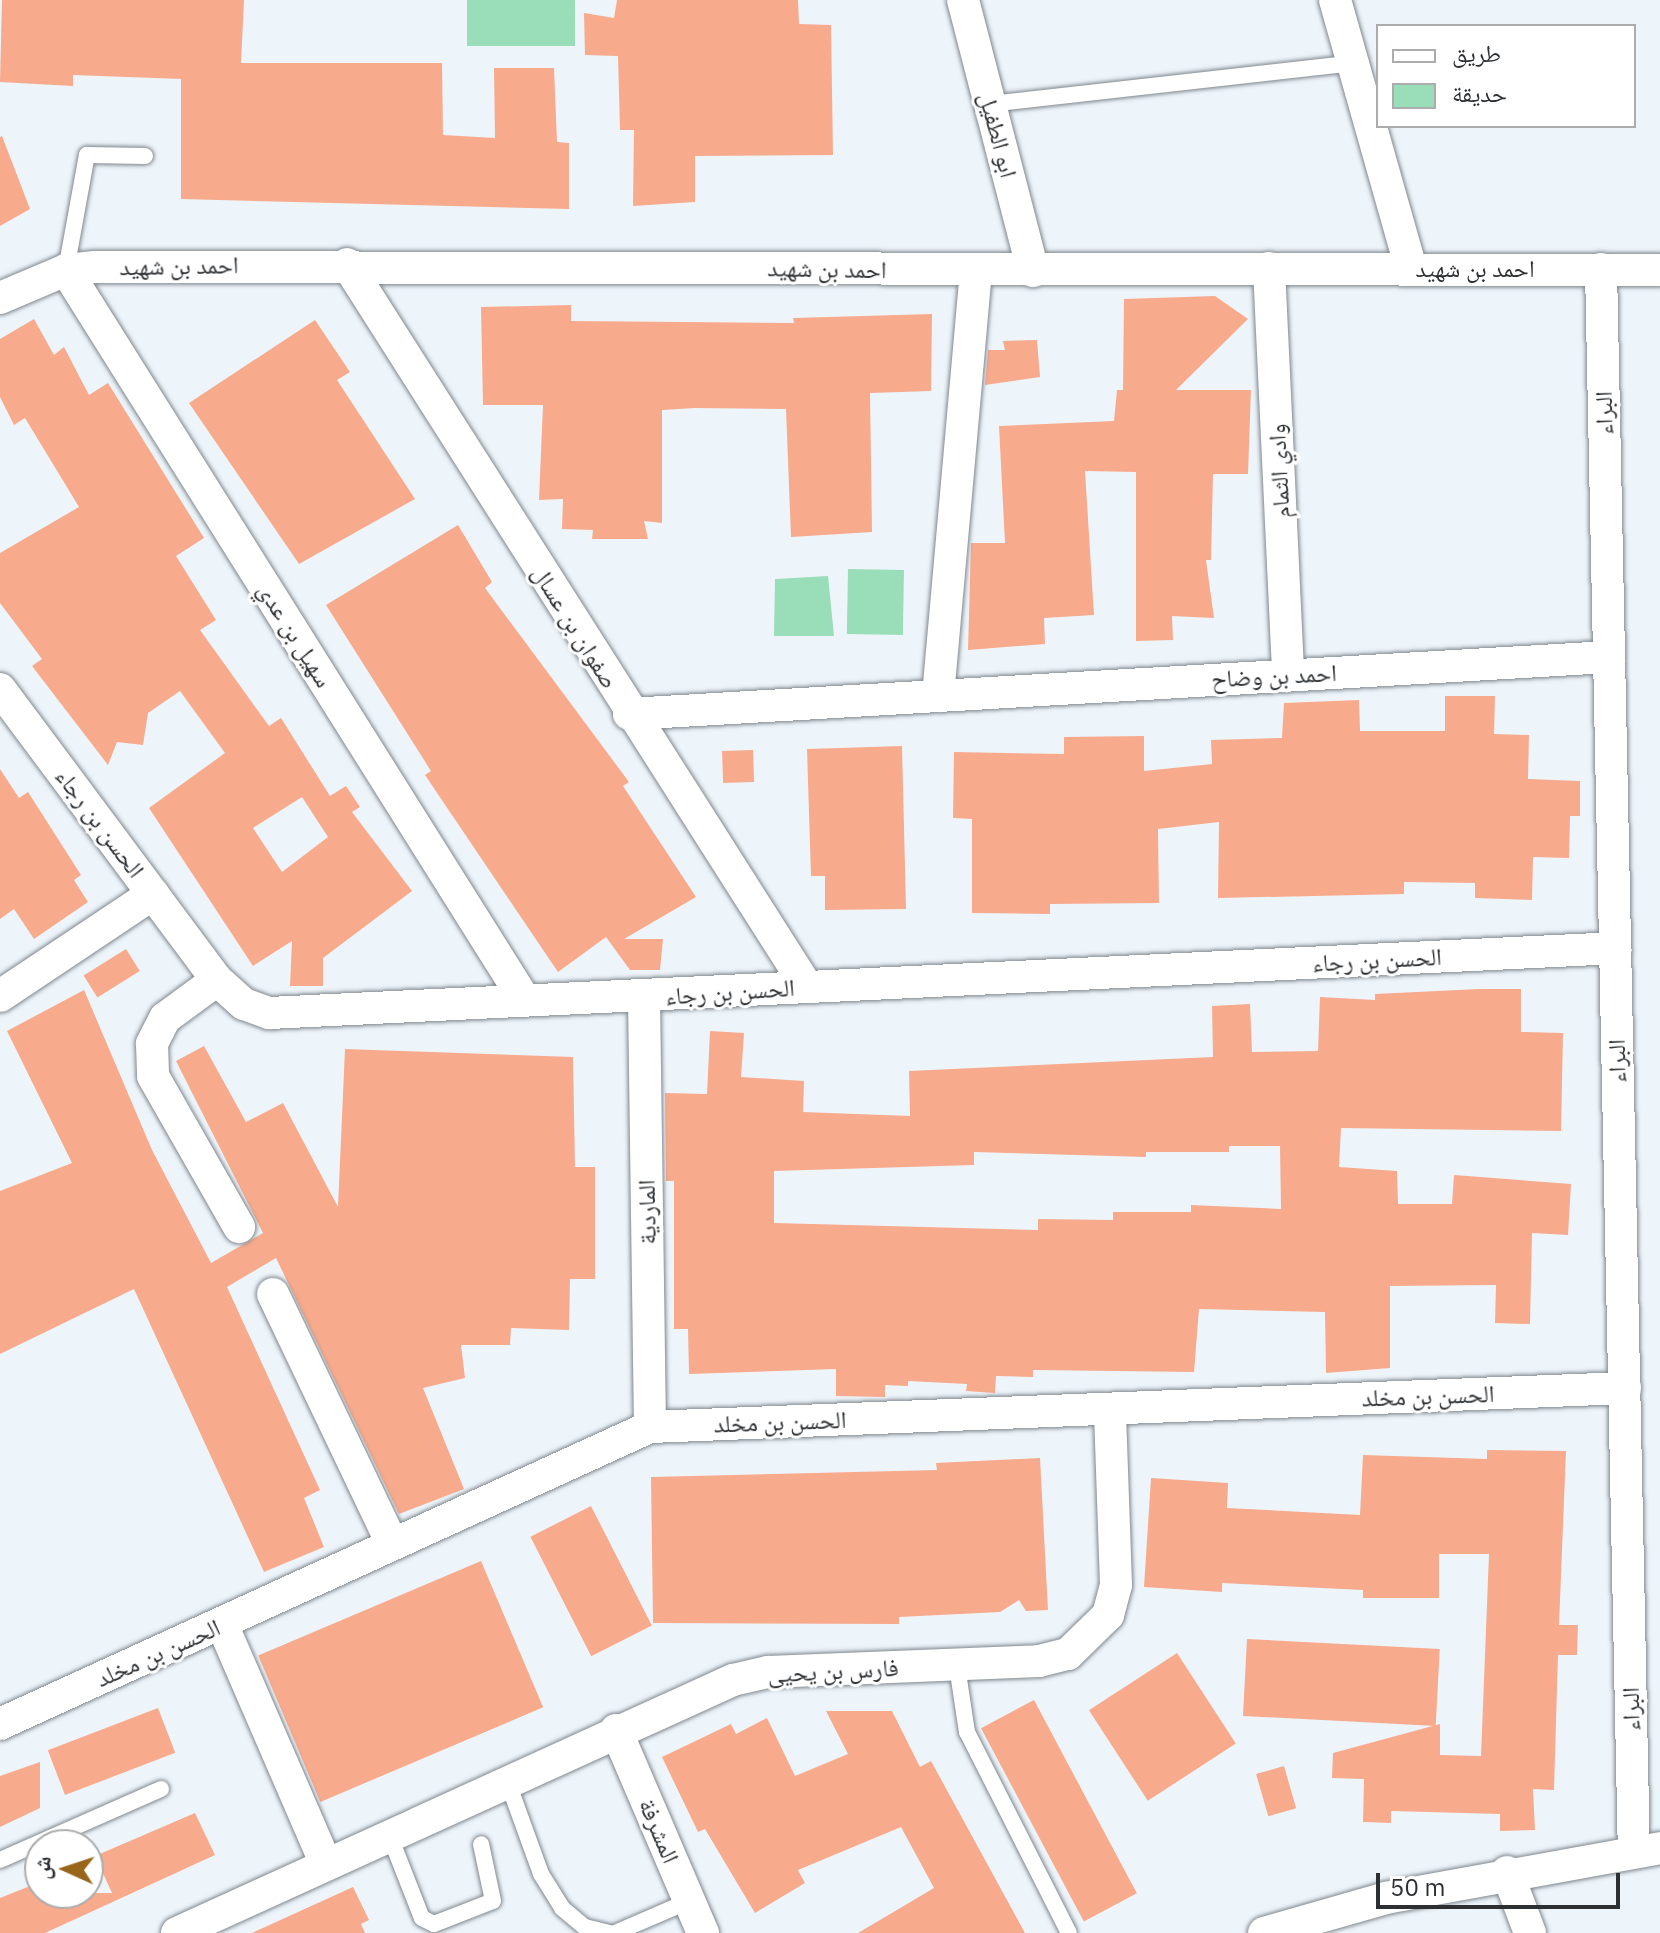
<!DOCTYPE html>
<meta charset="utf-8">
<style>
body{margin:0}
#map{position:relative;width:1660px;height:1933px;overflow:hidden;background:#edf5fb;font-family:"IBM Plex Sans","Noto Naskh Arabic",sans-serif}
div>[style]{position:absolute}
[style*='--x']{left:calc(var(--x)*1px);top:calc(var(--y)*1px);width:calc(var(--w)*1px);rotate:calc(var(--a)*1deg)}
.green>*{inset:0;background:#99ddb9;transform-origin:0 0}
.building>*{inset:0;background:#f8aa8c;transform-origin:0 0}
.roads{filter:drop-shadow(0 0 2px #80878d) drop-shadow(0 0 2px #80878d)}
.service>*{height:16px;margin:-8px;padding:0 8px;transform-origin:8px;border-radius:8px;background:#fff}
.minor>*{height:32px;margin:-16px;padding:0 16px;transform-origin:16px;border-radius:16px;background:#fff}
span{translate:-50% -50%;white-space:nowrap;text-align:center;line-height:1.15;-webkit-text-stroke:6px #fff;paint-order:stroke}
.street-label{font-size:24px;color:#2d3033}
.legend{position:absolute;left:1376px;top:24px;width:260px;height:104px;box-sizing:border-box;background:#fff;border:2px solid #abacad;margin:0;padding:10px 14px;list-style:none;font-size:24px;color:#2d3033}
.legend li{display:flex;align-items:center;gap:16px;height:40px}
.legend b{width:40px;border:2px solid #abacad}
.north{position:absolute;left:24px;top:1829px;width:80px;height:80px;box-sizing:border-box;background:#fff;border:2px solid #abacad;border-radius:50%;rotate:273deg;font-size:22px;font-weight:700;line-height:32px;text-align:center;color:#2d3033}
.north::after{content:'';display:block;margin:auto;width:28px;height:36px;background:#99651b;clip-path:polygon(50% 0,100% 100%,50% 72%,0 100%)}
.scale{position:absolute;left:1376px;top:1873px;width:244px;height:36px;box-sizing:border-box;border:4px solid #2d3033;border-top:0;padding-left:10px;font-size:24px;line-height:28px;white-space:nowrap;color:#2d3033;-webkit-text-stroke:6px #fff;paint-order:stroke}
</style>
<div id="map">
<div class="green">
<div style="left:467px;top:0;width:108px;height:46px"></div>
<div style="left:848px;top:569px;width:56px;height:65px;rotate:1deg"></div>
<div style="clip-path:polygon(828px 576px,834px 636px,774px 636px,775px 579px)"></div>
</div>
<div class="building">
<div style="clip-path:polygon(2px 0,244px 0,241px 63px,442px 63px,443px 135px,495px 138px,494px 68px,554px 68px,557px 142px,569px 143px,569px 209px,181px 199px,181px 79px,73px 75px,73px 86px,0 82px)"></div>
<div style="clip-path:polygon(617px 0,798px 0,799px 24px,831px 25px,833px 155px,695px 156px,695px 202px,633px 206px,634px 130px,620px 130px,618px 56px,585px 55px,584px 13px,614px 18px)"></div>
<div style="clip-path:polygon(2px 136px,30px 209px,0 226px,0 137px)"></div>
<div style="clip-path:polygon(1215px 296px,1248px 319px,1176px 390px,1251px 390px,1248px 474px,1213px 474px,1211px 560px,1206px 560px,1214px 618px,1172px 616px,1173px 640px,1136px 641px,1136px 472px,1085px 471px,1094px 615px,1044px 618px,1045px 644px,968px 650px,971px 543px,1005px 543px,999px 426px,1114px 421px,1117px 390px,1123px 390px,1124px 299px)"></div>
<div style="clip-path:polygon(571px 305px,571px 321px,794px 323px,793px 318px,932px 314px,931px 391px,870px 393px,872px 532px,791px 537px,786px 409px,695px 408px,662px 410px,662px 523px,644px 521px,648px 539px,592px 539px,593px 530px,562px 529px,563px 499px,539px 500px,543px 405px,483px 405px,481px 307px)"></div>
<div style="clip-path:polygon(evenodd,34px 319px,54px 355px,64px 347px,89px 395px,108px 383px,204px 538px,176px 556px,216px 620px,200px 630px,269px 726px,281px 718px,330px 796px,346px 786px,360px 807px,352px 812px,412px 891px,323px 958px,323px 986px,290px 986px,292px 941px,253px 966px,149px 808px,225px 753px,180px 691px,148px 713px,143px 745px,117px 742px,108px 765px,32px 666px,42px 659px,0 603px,0 553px,79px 507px,25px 418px,14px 425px,0 397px,0 339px,34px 319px,302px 797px,328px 837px,282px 872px,253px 828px,302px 797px)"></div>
<div style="clip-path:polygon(315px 320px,350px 372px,337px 380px,415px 499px,299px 564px,189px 403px)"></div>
<div style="clip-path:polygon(1037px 340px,1040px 377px,985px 385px,988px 350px,1005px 350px,1003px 341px)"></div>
<div style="clip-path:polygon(458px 525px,492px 582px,485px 588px,629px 782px,623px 786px,696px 897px,624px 939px,663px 939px,660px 970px,630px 970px,606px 937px,558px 972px,425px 775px,431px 771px,326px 605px)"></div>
<div style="clip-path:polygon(1445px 696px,1495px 696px,1494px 734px,1529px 735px,1528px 779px,1580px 781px,1580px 816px,1570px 816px,1569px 858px,1533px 857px,1532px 900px,1475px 898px,1475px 883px,1404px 882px,1404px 894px,1218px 898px,1219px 822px,1158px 829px,1159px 903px,1050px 904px,1050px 914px,972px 913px,972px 819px,953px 818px,954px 752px,1064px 754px,1064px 737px,1144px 736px,1144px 771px,1212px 764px,1211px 740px,1282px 738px,1284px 703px,1359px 700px,1360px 731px,1445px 731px)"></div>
<div style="clip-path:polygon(902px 746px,906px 909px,825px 910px,825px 876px,811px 876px,807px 749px)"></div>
<div style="left:753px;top:750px;width:32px;height:31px;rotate:88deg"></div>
<div style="clip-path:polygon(0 769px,19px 798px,28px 792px,81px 875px,74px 880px,88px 902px,34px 939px,14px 909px,0 919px)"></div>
<div style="left:126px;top:949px;width:26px;height:50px;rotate:58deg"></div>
<div style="clip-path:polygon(evenodd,1479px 989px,1521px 989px,1521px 1032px,1563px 1033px,1561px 1131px,1341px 1128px,1339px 1167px,1397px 1171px,1398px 1204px,1452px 1204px,1454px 1175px,1571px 1184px,1568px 1235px,1532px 1233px,1530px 1324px,1495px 1323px,1496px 1285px,1390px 1286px,1390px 1368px,1326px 1373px,1325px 1312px,1199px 1309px,1194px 1372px,1033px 1370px,1033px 1377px,996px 1376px,995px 1393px,966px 1391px,967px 1384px,908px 1381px,908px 1386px,885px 1385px,885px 1397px,836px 1396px,836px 1369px,689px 1374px,688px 1329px,674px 1329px,674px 1181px,666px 1181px,665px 1093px,707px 1094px,710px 1031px,744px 1033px,741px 1077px,804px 1081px,803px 1112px,910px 1116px,909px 1071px,1213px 1057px,1212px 1006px,1250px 1004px,1252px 1052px,1318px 1051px,1320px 997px,1375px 1000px,1375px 994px,1479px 989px,1229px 1146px,1280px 1146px,1281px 1209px,1191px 1205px,1191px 1212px,1113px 1212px,1113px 1220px,1038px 1219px,1038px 1230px,774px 1223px,774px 1171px,974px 1165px,974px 1152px,1146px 1157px,1146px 1152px,1229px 1152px,1229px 1146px)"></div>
<div style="clip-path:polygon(84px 990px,152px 1150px,211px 1263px,263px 1233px,176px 1061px,204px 1046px,246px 1122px,283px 1103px,338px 1207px,345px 1049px,573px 1057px,575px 1167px,595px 1167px,595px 1279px,570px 1279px,569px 1330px,511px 1328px,510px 1345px,461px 1345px,465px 1378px,423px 1388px,464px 1489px,399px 1514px,276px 1258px,227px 1287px,320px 1490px,304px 1498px,324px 1547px,264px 1572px,134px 1289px,0 1354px,0 1191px,72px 1163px,7px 1031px)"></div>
<div style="clip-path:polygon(1487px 1450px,1566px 1451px,1559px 1625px,1578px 1625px,1577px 1655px,1558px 1655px,1554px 1790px,1533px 1789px,1535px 1830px,1500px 1831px,1500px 1814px,1391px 1811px,1391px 1823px,1363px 1822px,1364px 1779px,1332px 1778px,1333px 1753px,1440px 1724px,1440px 1755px,1481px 1756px,1489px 1554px,1439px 1554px,1439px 1598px,1363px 1598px,1363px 1590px,1222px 1583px,1222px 1592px,1144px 1587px,1151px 1478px,1228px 1483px,1227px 1508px,1360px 1515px,1363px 1455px,1487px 1459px)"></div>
<div style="clip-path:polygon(1040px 1458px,1048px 1610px,1026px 1611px,1019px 1600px,1000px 1612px,899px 1617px,899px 1624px,653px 1623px,651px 1477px,937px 1470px,936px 1463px)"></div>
<div style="left:591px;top:1506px;width:134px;height:68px;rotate:63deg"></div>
<div style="left:481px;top:1561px;width:159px;height:242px;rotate:67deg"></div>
<div style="left:1247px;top:1639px;width:193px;height:77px;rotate:3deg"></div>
<div style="left:1177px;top:1653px;width:108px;height:105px;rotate:57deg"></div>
<div style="left:1034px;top:1700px;width:219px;height:60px;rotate:62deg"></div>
<div style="left:158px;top:1708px;width:48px;height:118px;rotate:69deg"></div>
<div style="clip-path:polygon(826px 1711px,892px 1711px,920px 1767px,931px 1761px,1025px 1933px,858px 1933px,934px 1888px,901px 1827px,798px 1870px,805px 1883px,755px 1913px,705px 1829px,698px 1832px,662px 1757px,731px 1724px,736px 1734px,767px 1718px,795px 1776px,848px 1754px)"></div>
<div style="clip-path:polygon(40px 1762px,40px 1808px,0 1827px,0 1776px)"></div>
<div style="left:1284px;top:1766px;width:44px;height:29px;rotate:74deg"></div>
<div style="clip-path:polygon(195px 1813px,215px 1855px,45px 1933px,0 1933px,0 1898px,40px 1882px,40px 1893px,112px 1893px,95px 1856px)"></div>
<div style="clip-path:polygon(353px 1887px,369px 1920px,361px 1924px,365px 1933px,252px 1933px)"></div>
</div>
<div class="roads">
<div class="service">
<div style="--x:990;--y:104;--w:365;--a:-6.4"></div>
<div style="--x:66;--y:270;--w:117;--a:-79.7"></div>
<div style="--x:87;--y:155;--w:58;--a:1"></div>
<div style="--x:957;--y:1666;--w:67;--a:81.4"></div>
<div style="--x:967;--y:1732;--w:225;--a:63.1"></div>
<div style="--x:507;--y:1780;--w:100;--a:70.1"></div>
<div style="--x:541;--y:1874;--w:40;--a:58"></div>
<div style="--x:562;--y:1908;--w:30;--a:40"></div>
<div style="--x:585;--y:1927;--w:25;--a:14"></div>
<div style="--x:389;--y:1834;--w:90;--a:68.6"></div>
<div style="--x:422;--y:1918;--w:13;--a:27"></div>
<div style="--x:434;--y:1924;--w:63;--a:-21.3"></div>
<div style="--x:493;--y:1901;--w:58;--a:-101.9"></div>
<div style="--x:0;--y:1860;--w:176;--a:-23.8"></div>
<div style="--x:615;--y:1933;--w:81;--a:-23.4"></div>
</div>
<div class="minor">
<div style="--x:963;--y:0;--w:280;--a:75.5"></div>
<div style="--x:1335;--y:0;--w:279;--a:74.2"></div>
<div style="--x:347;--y:264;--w:857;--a:57.53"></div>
<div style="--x:1269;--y:268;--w:407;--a:87.3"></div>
<div style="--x:1601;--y:269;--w:1583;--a:88.81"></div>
<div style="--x:66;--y:270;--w:861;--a:57.86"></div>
<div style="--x:0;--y:298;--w:72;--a:-23"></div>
<div style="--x:66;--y:270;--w:29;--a:-6"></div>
<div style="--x:95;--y:267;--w:1565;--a:0.11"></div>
<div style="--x:0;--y:689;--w:363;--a:53.3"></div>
<div style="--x:217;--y:980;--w:36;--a:42"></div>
<div style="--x:244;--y:1004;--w:27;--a:20"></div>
<div style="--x:269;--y:1013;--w:1348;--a:-2.76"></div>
<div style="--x:938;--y:696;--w:428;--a:-84.9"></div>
<div style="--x:629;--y:714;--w:982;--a:-3.33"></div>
<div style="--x:217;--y:980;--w:64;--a:143.8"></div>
<div style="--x:165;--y:1018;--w:29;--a:117"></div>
<div style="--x:152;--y:1044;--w:32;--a:88"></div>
<div style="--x:153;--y:1076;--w:174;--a:60.3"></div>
<div style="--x:0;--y:996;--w:184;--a:-33.7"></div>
<div style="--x:644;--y:998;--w:429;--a:89.2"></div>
<div style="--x:273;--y:1294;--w:276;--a:64.5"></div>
<div style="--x:222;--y:1624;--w:262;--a:66.6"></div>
<div style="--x:0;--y:1724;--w:715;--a:-24.56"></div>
<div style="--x:650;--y:1427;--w:976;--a:-2.29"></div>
<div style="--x:616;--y:1730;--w:221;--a:66.8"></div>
<div style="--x:1507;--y:1872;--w:65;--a:69.3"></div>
<div style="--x:177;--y:1933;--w:611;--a:-24.47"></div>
<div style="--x:733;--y:1680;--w:36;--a:-13"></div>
<div style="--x:768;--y:1672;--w:271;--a:-2.3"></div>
<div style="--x:1039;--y:1661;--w:30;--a:-14"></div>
<div style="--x:1068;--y:1654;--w:56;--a:-44.3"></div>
<div style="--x:1108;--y:1615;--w:31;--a:-75"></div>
<div style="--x:1116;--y:1585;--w:176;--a:-92"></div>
<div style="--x:1264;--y:1933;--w:127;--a:-16"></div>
<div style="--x:1386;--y:1898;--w:279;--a:-10.3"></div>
</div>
</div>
<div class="street-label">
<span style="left:998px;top:135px;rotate:75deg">ابو الطفيل</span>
<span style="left:179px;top:266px;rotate:-1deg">احمد بن شهيد</span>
<span style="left:827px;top:269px;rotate:1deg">احمد بن شهيد</span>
<span style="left:1475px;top:269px">احمد بن شهيد</span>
<span style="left:1604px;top:413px;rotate:-91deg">البراء</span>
<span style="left:1279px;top:471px;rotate:-93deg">وادي الثمام</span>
<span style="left:575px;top:627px;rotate:58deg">صفوان بن عسال</span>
<span style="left:295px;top:635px;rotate:58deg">سهيل بن عدي</span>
<span style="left:1274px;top:676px;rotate:-3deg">احمد بن وضاح</span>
<span style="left:100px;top:823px;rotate:53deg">الحسن بن رجاء</span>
<span style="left:1377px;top:960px;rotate:-3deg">الحسن بن رجاء</span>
<span style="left:730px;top:992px;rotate:-4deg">الحسن بن رجاء</span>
<span style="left:1617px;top:1061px;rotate:-91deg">البراء</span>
<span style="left:647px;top:1212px;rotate:-91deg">الماردية</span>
<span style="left:1428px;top:1396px;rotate:-2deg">الحسن بن مخلد</span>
<span style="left:780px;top:1422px;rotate:-2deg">الحسن بن مخلد</span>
<span style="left:158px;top:1653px;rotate:-24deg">الحسن بن مخلد</span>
<span style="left:833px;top:1671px;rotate:-3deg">فارس بن يحيى</span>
<span style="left:1631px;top:1709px;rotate:-91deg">البراء</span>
<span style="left:659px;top:1831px;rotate:67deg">المشرفة</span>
</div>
<ul class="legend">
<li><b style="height:10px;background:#fff"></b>طريق</li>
<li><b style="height:22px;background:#99ddb9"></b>حديقة</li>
</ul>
<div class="north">ش</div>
<div class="scale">50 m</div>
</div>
